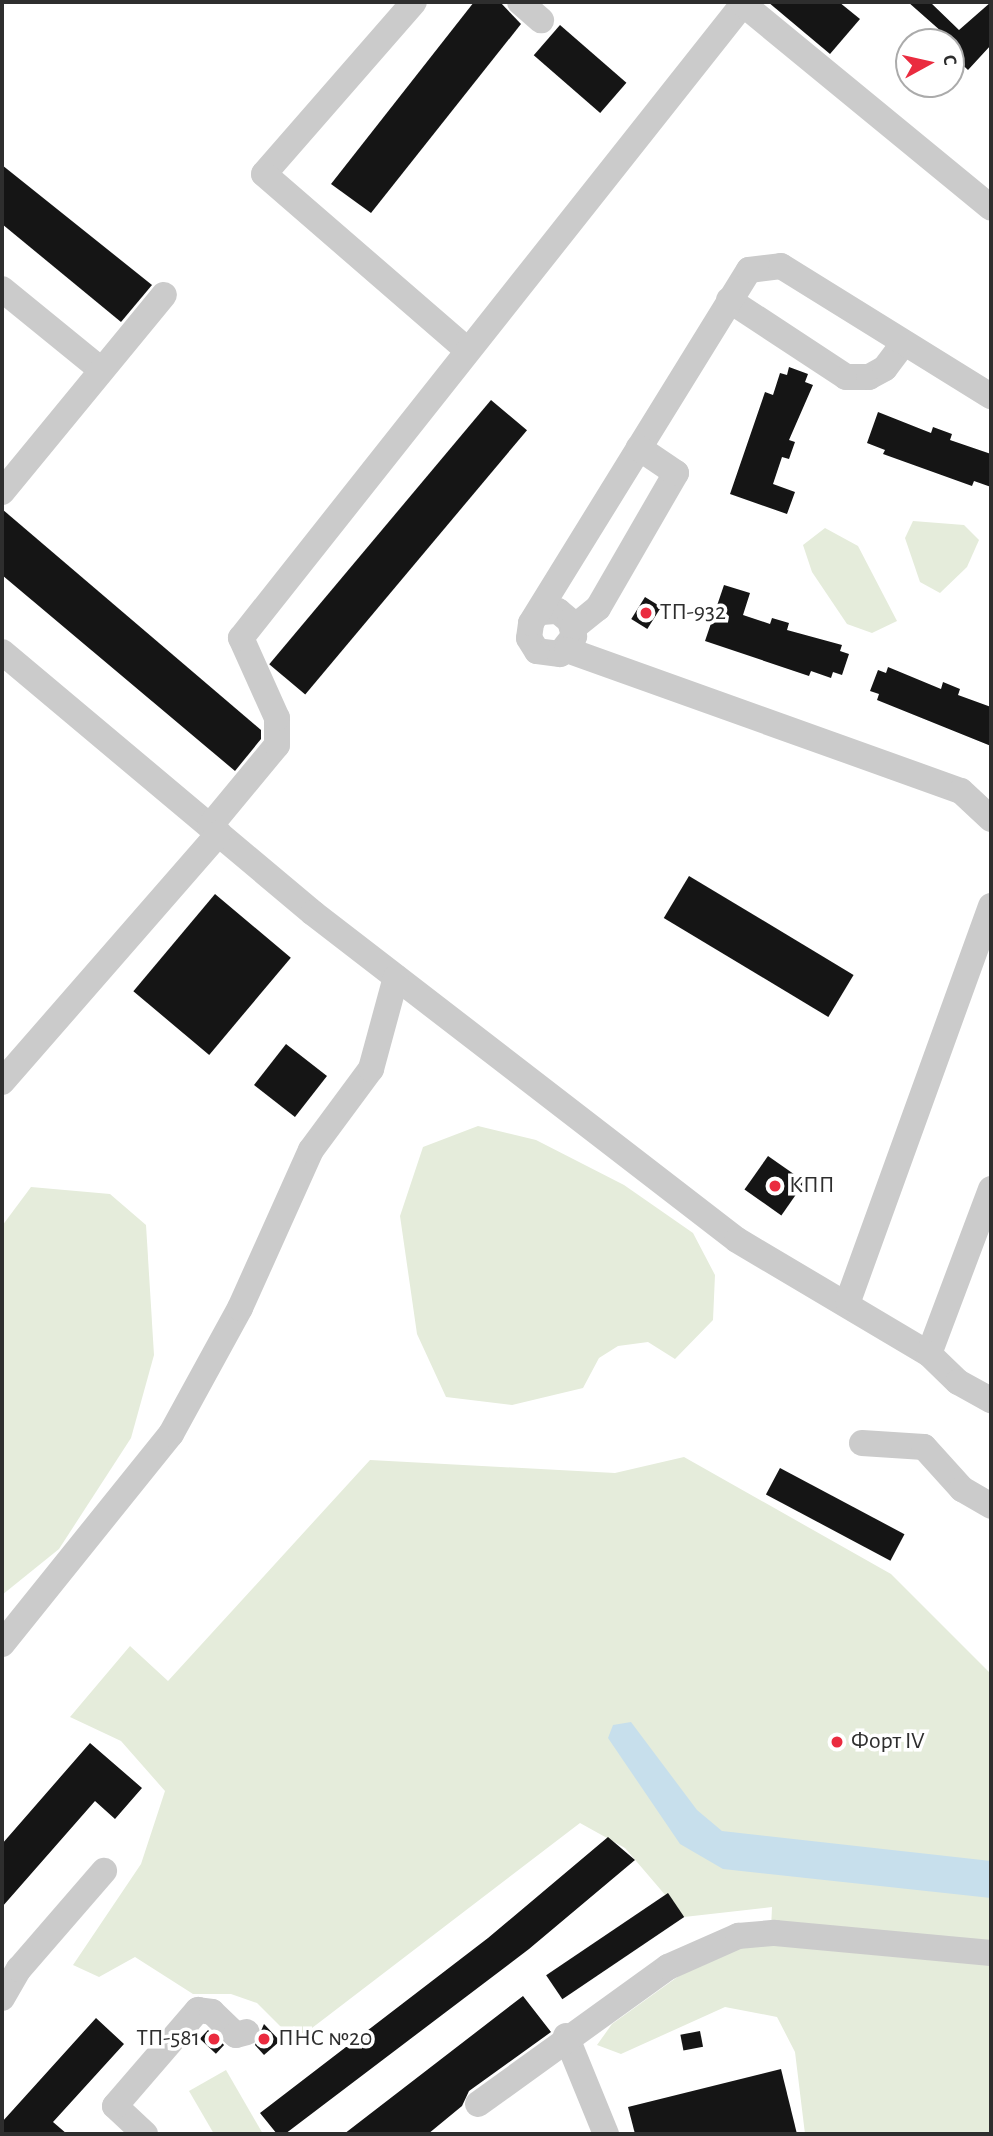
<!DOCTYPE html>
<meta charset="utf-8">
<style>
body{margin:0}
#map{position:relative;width:993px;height:2136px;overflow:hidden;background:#fff;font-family:"Alegreya Sans",sans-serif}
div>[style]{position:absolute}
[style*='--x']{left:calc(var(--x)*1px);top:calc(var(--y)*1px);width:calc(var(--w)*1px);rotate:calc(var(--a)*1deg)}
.green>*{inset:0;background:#e5ecdb}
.water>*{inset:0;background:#c7dfec}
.building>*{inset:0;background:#151515;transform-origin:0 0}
.minor>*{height:26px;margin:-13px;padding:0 13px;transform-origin:13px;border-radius:13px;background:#cbcbcb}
.dots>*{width:19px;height:19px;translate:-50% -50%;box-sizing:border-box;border:4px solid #fff;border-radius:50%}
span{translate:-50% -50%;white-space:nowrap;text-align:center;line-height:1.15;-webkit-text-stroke:7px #fff;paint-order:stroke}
.poi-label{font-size:24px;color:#2e2e2e}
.left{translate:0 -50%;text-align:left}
.right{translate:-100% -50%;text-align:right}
.frame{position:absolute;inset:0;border:4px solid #2e2e2e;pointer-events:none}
.north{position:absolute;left:895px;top:28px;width:70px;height:70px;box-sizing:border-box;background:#fff;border:2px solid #ababab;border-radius:50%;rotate:82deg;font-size:19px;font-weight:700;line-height:28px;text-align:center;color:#2e2e2e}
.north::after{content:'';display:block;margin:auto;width:24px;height:32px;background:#ea2b3f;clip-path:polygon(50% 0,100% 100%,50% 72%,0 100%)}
</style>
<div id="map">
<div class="green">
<div style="clip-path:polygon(913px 521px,964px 525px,979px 540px,967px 567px,940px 593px,920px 582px,905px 538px)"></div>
<div style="clip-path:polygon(825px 528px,858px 546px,897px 621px,872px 633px,847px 624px,812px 572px,803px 545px)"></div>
<div style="clip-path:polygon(478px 1126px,536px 1140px,624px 1185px,693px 1233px,715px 1275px,713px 1320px,675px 1359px,648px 1342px,618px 1346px,599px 1358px,583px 1388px,512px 1405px,446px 1397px,417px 1334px,400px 1216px,423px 1147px)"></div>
<div style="clip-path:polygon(31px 1187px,110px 1194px,146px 1225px,154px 1355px,131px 1438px,59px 1549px,2px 1595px,2px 1226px)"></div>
<div style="clip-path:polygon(684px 1457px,891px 1574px,991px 1674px,991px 2134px,805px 2134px,795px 2052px,777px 2017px,725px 2007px,621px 2054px,597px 2045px,612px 2024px,708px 1955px,771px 1929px,772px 1907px,684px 1917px,625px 1848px,580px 1823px,295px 2041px,257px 2003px,231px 1994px,193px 1994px,135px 1957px,99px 1977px,73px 1965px,141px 1864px,165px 1791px,121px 1741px,70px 1717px,130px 1646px,168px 1681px,370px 1460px,615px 1473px)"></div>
<div style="clip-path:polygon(226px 2070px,263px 2134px,214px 2134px,189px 2091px)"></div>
</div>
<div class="water">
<div style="clip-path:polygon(631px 1722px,697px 1810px,722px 1831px,991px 1861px,991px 1898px,723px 1869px,680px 1844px,608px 1738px,613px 1725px)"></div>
</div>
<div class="building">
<div style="clip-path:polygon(474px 2px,500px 2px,521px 24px,371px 213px,331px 184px)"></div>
<div style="clip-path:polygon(768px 2px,839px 2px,860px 19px,830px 54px)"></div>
<div style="clip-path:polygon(908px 2px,930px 2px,959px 30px,991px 2px,991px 45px,968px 70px,951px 54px,951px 42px,933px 42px,942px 32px)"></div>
<div style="left:560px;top:25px;width:88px;height:40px;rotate:41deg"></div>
<div style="clip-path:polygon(2px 165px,152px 285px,121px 322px,2px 224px)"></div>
<div style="clip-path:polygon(789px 367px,808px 374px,805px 382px,813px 385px,789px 440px,795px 442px,789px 459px,782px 457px,773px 484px,795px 492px,787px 514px,730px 494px,765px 392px,773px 395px,780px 373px,787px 375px)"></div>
<div style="left:491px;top:400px;width:47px;height:345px;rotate:40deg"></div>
<div style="clip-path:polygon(878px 412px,931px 433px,933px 427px,952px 434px,950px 440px,991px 454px,991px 487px,974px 481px,972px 486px,883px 454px,885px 450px,867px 443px)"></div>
<div style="clip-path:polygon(2px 509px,261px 730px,261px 739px,235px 771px,2px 575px)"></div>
<div style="clip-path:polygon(724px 585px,750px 593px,743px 615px,770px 624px,772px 618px,789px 623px,787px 630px,842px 645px,840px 651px,849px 654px,842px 675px,833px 672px,831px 678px,811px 671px,809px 676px,705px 641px)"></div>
<div style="left:645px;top:597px;width:19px;height:26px;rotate:32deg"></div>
<div style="clip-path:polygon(888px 667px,941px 689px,943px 682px,960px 689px,958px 695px,991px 707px,991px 746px,877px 700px,879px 694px,870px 691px,878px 670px,886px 673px)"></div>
<div style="left:689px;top:876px;width:192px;height:49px;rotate:31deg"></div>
<div style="left:215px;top:894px;width:99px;height:127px;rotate:40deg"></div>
<div style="left:286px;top:1044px;width:52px;height:52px;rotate:38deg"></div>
<div style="left:768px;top:1156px;width:45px;height:41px;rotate:35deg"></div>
<div style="left:780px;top:1468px;width:141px;height:30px;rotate:28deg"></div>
<div style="clip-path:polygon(90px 1743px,142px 1788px,115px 1819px,95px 1801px,2px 1907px,2px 1844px)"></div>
<div style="clip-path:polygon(608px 1837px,635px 1860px,529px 1949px,285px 2134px,277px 2134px,260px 2113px,488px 1938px)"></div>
<div style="left:668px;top:1893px;width:29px;height:147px;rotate:56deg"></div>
<div style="clip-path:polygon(523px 1996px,551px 2032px,469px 2091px,462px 2106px,428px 2134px,344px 2134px)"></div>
<div style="clip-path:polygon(96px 2018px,124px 2044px,53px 2122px,67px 2134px,2px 2134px,2px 2122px)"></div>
<div style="clip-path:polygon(264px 2024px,280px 2041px,264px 2055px,255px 2045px)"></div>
<div style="left:208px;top:2030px;width:22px;height:12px;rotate:43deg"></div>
<div style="left:700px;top:2031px;width:16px;height:20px;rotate:79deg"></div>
<div style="clip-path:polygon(781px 2069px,797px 2134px,635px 2134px,628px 2107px)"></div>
</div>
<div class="minor">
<div style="--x:414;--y:2;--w:228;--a:131.1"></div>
<div style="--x:264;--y:174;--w:269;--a:40.9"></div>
<div style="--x:520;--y:2;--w:28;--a:41"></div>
<div style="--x:2;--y:289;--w:127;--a:39.2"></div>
<div style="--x:729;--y:300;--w:140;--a:33.3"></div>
<div style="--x:846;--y:377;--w:23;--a:0"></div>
<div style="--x:869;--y:377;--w:18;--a:-29"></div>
<div style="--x:885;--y:368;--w:30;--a:-53"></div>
<div style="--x:2;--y:492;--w:255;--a:-50.6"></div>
<div style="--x:542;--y:612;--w:16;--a:-4"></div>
<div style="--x:558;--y:611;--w:16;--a:40"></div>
<div style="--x:570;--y:621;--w:16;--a:75"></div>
<div style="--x:574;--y:636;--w:23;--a:128"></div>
<div style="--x:560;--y:654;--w:23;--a:-173"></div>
<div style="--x:537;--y:651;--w:15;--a:-122"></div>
<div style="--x:529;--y:638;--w:15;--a:-82"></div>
<div style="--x:531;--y:623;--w:415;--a:-58.3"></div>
<div style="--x:749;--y:270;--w:32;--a:-7"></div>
<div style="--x:781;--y:266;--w:247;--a:31.8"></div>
<div style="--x:573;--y:628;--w:32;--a:-39"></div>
<div style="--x:598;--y:608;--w:156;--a:-60"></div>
<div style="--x:676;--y:473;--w:45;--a:-146"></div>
<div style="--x:567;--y:650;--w:418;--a:19.7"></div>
<div style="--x:961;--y:791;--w:41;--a:43"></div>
<div style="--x:2;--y:652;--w:406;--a:40"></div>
<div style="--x:313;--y:913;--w:535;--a:37.64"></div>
<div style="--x:737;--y:1240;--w:223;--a:30.7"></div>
<div style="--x:210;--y:826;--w:105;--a:-50.4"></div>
<div style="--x:277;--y:745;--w:27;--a:-90"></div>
<div style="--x:277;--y:718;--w:88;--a:-114.2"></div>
<div style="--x:241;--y:638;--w:809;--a:-51.63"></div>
<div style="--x:743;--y:4;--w:321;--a:39.4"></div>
<div style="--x:2;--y:1082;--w:330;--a:-48.9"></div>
<div style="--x:991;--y:1189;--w:176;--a:110.6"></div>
<div style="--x:929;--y:1354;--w:40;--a:44"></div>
<div style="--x:958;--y:1382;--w:38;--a:29"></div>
<div style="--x:848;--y:1301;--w:420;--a:-70.1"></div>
<div style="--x:862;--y:1443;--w:62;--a:3.7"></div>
<div style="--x:924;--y:1447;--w:57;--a:47.9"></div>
<div style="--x:962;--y:1489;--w:34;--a:30"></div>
<div style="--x:2;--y:1644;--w:270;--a:-51.2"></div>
<div style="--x:171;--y:1434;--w:144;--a:-61.3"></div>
<div style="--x:240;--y:1308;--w:173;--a:-65.8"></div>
<div style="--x:311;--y:1150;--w:101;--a:-53.5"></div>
<div style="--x:371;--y:1069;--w:95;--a:-74.8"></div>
<div style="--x:2;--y:1998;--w:34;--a:-60"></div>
<div style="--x:19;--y:1969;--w:130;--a:-49.1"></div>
<div style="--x:566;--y:2036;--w:106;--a:67.8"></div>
<div style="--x:478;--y:2104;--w:234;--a:-35.8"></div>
<div style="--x:668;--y:1967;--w:77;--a:-23.9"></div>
<div style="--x:738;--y:1936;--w:37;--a:-5"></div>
<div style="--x:775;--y:1933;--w:217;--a:5.3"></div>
<div style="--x:145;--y:2134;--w:41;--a:-137"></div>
<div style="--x:115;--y:2106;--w:127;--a:-49.2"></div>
<div style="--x:198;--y:2010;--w:14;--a:8"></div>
<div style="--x:212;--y:2012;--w:33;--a:44"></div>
<div style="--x:236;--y:2035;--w:11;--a:-15"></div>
</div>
<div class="dots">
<div style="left:646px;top:613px;background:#ea2b3f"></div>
<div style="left:775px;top:1186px;background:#ea2b3f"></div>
<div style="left:837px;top:1742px;background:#ea2b3f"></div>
<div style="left:214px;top:2039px;background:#ea2b3f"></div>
<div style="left:264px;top:2039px;background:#ea2b3f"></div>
</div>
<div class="poi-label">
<span class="left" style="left:660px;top:613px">ТП-932</span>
<span class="left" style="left:789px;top:1186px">КПП</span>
<span class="left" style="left:851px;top:1742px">Форт IV</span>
<span class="right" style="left:200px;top:2039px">ТП-581</span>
<span class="left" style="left:278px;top:2039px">ПНС №20</span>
</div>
<div class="frame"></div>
<div class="north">С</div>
</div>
